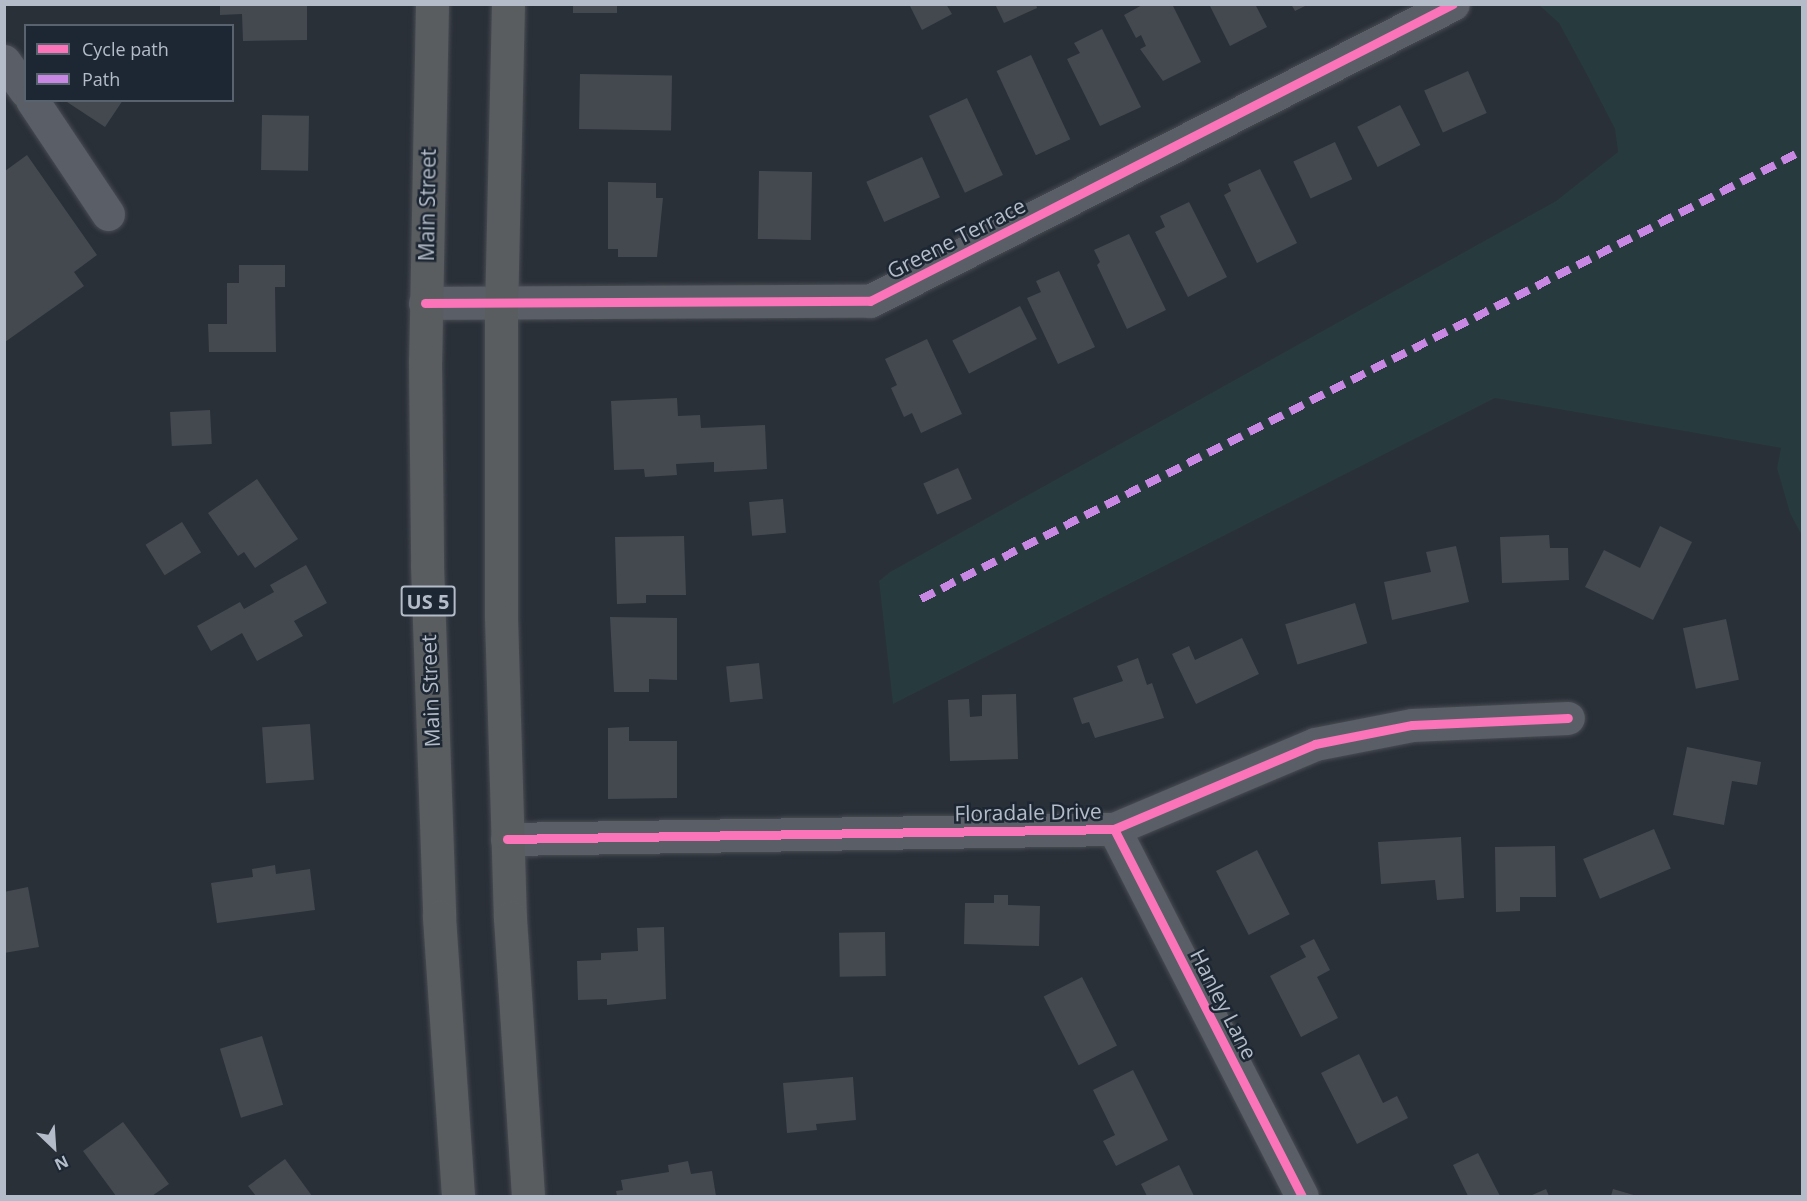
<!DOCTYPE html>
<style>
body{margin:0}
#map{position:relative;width:1807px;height:1201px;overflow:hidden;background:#2a3038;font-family:"Open Sans",sans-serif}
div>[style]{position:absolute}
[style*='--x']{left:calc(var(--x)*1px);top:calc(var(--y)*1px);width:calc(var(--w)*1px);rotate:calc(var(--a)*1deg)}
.green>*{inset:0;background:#273a3e}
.building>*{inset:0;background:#444950;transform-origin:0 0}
.roads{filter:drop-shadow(0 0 2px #484c53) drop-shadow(0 0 2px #484c53)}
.minor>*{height:33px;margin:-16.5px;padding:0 16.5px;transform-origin:16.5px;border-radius:16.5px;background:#5a5e66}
.highway>*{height:33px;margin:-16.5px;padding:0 16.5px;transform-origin:16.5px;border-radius:16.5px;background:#5a5d60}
.quiet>*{height:8px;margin-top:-4px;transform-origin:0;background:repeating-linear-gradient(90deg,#c787e3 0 15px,transparent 0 23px)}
.cycleway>*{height:9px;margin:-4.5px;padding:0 4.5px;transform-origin:4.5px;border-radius:4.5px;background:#fb73b8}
span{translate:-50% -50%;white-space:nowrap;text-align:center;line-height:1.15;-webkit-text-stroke:5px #1d2633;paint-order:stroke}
.shield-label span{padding:2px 4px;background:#1d2633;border:2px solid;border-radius:4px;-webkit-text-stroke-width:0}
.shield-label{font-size:20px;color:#b4bcc9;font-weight:700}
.street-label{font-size:21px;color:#b4bcc9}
.frame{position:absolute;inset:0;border:6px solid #b4bcc9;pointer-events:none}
.legend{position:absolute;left:24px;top:24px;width:210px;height:78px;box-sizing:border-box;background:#1d2633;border:2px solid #59626f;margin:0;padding:8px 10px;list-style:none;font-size:18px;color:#b4bcc9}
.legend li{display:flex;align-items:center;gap:12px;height:30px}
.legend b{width:30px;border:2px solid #59626f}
.north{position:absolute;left:24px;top:1117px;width:60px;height:60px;-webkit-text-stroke:4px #1d2633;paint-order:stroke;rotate:155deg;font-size:16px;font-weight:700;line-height:24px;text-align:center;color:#b4bcc9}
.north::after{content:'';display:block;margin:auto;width:21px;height:27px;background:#b4bcc9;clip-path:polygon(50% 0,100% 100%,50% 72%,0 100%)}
</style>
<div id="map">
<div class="green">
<div style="clip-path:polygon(1539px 5px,1802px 5px,1802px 536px,1790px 513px,1777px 468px,1781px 448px,1495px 398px,893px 704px,879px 581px,890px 572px,1556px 201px,1618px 152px,1615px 129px,1585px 71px,1559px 23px)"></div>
</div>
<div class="building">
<div style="clip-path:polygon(220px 4px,307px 4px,307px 40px,243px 41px,242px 14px,220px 15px)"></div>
<div style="left:573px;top:4px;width:44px;height:9px"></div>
<div style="clip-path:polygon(909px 4px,946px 4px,952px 14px,922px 30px)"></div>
<div style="clip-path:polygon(995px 4px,1036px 4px,1037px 8px,1004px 23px)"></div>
<div style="clip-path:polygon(1144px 4px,1172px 4px,1201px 62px,1163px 81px,1140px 49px,1146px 46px,1141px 35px,1136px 38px,1124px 15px)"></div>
<div style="clip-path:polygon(1209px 4px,1255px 4px,1267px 27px,1230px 46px)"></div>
<div style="clip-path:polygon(1291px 4px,1309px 4px,1295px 11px)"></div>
<div style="clip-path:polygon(1102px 29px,1141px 107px,1100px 126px,1067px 59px,1080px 53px,1074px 43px)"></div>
<div style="left:1031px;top:55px;width:93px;height:38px;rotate:65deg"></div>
<div style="left:1468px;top:71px;width:46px;height:48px;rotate:66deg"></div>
<div style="left:580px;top:74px;width:92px;height:55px;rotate:1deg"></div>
<div style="left:967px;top:98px;width:85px;height:42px;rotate:65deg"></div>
<div style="clip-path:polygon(64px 100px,123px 100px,105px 127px)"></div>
<div style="left:1400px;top:105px;width:45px;height:48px;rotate:63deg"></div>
<div style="left:262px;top:115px;width:47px;height:55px;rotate:1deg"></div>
<div style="left:1335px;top:142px;width:41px;height:46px;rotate:65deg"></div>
<div style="clip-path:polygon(27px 155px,97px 255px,74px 272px,84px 286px,5px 342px,5px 171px)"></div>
<div style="left:922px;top:157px;width:44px;height:61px;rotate:66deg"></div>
<div style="clip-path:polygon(1260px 169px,1297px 243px,1257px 263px,1224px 195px,1231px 191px,1228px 184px)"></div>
<div style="left:759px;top:171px;width:53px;height:68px;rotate:1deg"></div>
<div style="clip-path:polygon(608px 182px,656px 183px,656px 198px,663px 198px,657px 257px,618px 257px,618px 249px,608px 249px)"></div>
<div style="clip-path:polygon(1189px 202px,1227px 277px,1188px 297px,1155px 232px,1165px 227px,1160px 216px)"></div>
<div style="clip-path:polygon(1129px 234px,1166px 310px,1127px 329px,1097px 265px,1100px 262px,1094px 250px)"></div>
<div style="clip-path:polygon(239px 265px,285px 265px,285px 287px,275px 287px,276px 352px,209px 352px,208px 324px,227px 324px,227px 283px,239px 283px)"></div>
<div style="clip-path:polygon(1059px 271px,1095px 347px,1058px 364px,1027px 298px,1041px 292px,1036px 281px)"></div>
<div style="left:1020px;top:306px;width:37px;height:76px;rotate:63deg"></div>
<div style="clip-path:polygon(927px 339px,962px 414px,921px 433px,912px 413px,904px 417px,891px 388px,897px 385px,885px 359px)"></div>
<div style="clip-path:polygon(677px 398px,678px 416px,700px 415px,701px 428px,765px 425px,767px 469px,714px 472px,714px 462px,676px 464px,677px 475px,645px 477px,644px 469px,614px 470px,611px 401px)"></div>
<div style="left:210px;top:410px;width:34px;height:40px;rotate:87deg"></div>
<div style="left:958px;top:468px;width:34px;height:38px;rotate:66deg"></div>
<div style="clip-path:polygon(257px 479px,298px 539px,255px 568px,244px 552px,238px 556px,208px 513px)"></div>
<div style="left:783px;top:499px;width:34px;height:34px;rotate:85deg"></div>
<div style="left:182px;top:522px;width:36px;height:43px;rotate:58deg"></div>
<div style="clip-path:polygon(1660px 526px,1692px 542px,1653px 620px,1585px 587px,1604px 550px,1640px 568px)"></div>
<div style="clip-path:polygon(1549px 535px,1550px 548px,1568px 548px,1569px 580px,1502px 583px,1500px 537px)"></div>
<div style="clip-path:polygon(684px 536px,686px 595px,646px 595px,646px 603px,617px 604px,615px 537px)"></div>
<div style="clip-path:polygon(1456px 546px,1469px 602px,1392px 620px,1384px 582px,1431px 572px,1426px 552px)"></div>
<div style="clip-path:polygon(306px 565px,327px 603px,294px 621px,303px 636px,257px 661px,242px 633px,211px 651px,197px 626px,240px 602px,244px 609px,274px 592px,270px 585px)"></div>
<div style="left:1355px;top:603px;width:42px;height:73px;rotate:73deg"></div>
<div style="clip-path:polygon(610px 617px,677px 618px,677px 680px,649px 679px,649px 692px,614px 692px)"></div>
<div style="left:1726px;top:619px;width:62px;height:44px;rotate:78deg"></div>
<div style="clip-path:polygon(1242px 638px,1259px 674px,1196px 704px,1172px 654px,1189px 646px,1195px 660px)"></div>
<div style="clip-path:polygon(1138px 658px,1147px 685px,1152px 683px,1164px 718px,1095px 738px,1089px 722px,1082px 724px,1073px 698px,1123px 681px,1117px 666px)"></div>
<div style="left:759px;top:663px;width:36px;height:33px;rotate:84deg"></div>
<div style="clip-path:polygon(1016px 694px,1018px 759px,950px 761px,948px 700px,969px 699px,970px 717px,982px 716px,982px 695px)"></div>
<div style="left:310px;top:724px;width:56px;height:48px;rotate:86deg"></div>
<div style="clip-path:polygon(629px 727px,629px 741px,677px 741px,677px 798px,608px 799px,608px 728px)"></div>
<div style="clip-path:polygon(1687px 747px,1761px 762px,1757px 785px,1732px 781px,1724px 825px,1673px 815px)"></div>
<div style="left:1654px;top:829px;width:43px;height:77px;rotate:67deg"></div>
<div style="clip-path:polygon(1461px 837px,1464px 898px,1437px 900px,1435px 880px,1381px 884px,1378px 842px)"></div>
<div style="clip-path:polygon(1555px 846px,1556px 897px,1520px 897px,1520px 911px,1496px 912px,1495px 847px)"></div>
<div style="left:1257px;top:850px;width:72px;height:46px;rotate:63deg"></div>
<div style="clip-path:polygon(275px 865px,276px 874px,310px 869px,315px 910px,217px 923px,211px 883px,253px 877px,252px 869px)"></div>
<div style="clip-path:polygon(28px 887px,39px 947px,4px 953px,4px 892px)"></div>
<div style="clip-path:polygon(994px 895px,1008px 895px,1008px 905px,1040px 906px,1039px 946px,964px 944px,965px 903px,994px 903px)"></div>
<div style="clip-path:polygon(664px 927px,666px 999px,607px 1005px,607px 999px,578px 1000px,577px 961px,601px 960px,601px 953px,638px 951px,637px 928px)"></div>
<div style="left:885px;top:932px;width:44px;height:46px;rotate:89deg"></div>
<div style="clip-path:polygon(1314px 939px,1330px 970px,1317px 977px,1338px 1018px,1301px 1037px,1270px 976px,1306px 957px,1300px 946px)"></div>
<div style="left:1082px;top:977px;width:77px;height:43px;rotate:63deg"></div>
<div style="left:262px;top:1036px;width:72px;height:44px;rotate:73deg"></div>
<div style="clip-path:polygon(1359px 1054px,1383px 1103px,1397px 1096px,1408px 1118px,1357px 1144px,1321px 1073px)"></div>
<div style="clip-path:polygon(1133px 1070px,1168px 1140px,1116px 1166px,1103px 1141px,1115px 1135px,1093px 1090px)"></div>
<div style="clip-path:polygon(853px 1077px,856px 1120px,816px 1124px,817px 1130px,787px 1133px,783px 1083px)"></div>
<div style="clip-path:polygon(123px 1122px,169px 1184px,152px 1196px,116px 1196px,83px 1151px)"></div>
<div style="clip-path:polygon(1478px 1153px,1500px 1196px,1468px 1196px,1453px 1165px)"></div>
<div style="clip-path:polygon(285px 1159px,312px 1196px,256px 1196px,248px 1186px)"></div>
<div style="clip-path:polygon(688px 1161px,691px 1174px,712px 1171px,716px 1196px,617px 1196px,616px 1191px,623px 1190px,621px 1180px,669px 1172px,668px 1165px)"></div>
<div style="clip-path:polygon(1179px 1165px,1194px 1196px,1147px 1196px,1141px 1184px)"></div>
<div style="clip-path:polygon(1546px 1189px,1549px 1196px,1530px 1196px)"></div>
<div style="clip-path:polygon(1613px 1189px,1637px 1196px,1611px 1196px)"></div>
</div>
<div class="roads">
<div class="minor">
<div style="--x:4;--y:61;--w:37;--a:54"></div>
<div style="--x:32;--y:100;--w:137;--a:56.3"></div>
<div style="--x:425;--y:303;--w:445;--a:-0.3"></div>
<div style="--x:870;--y:301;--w:654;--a:-27"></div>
<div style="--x:1114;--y:829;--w:412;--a:62.9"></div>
<div style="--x:507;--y:839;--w:607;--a:-0.94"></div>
<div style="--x:1114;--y:829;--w:218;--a:-22.9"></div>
<div style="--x:1315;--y:744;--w:99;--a:-11.1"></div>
<div style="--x:1412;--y:725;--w:156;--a:-2.6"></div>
</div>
<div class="highway">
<div style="--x:432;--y:4;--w:357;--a:91.1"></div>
<div style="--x:425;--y:361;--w:204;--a:89.4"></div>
<div style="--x:427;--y:565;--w:352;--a:88"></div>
<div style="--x:439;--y:917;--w:280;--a:86.1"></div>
<div style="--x:508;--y:4;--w:299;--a:91.3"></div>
<div style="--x:501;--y:303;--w:314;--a:90"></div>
<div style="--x:501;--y:617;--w:301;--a:88.3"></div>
<div style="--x:510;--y:918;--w:279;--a:86.3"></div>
</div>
</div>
<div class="quiet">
<div style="--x:921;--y:599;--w:988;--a:-26.95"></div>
</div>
<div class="cycleway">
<div style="--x:425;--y:303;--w:445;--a:-0.3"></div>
<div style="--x:870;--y:301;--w:654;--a:-27"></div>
<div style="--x:1114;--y:829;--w:412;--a:62.9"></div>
<div style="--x:507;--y:839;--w:607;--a:-0.94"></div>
<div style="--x:1114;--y:829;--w:218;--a:-22.9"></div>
<div style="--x:1315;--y:744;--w:99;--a:-11.1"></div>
<div style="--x:1412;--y:725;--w:156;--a:-2.6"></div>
</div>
<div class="shield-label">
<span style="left:428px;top:601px">US 5</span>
</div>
<div class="street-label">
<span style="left:427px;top:205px;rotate:-89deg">Main Street</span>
<span style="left:956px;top:238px;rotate:-27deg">Greene Terrace</span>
<span style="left:430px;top:691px;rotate:-92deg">Main Street</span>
<span style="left:1028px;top:812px;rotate:-1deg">Floradale Drive</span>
<span style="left:1224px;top:1004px;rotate:63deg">Hanley Lane</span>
</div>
<div class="frame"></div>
<ul class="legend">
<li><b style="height:8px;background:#fb73b8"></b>Cycle path</li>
<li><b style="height:8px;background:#c787e3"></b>Path</li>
</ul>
<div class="north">N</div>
</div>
